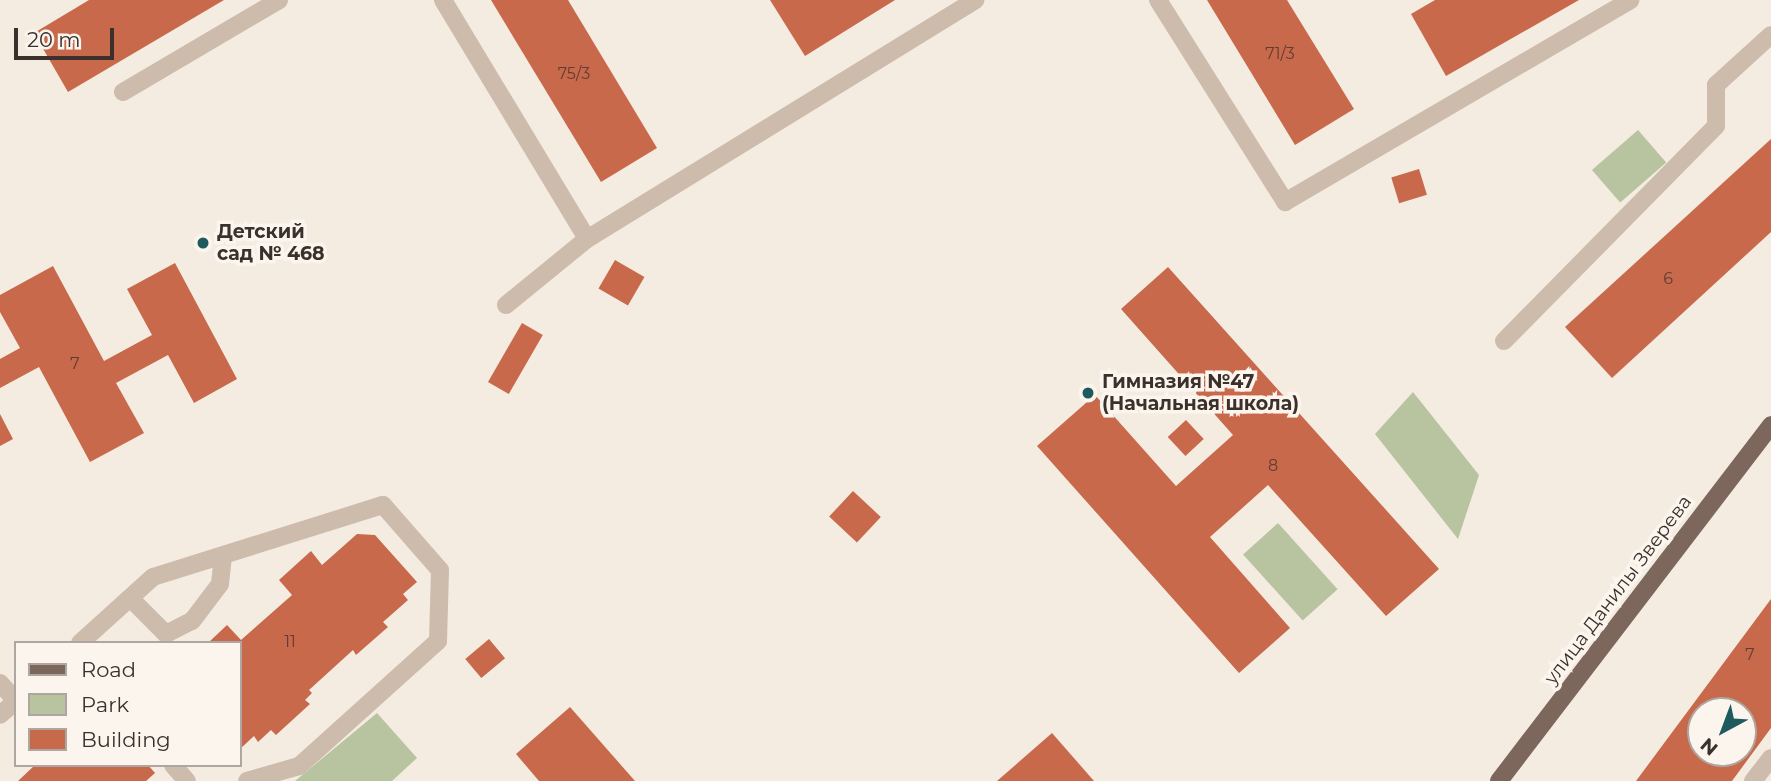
<!DOCTYPE html>
<meta charset="utf-8">
<style>
body{margin:0}
#map{position:relative;width:1771px;height:781px;overflow:hidden;background:#f4ebe1;font-family:Montserrat,sans-serif}
div>[style]{position:absolute}
[style*='--x']{left:calc(var(--x)*1px);top:calc(var(--y)*1px);width:calc(var(--w)*1px);rotate:calc(var(--a)*1deg)}
.green>*{inset:0;background:#b8c4a0;transform-origin:0 0}
.building>*{inset:0;background:#c8694b;transform-origin:0 0}
.minor>*{height:18px;margin:-9px;padding:0 9px;transform-origin:9px;border-radius:9px;background:#cdbbac}
.major>*{height:18px;margin:-9px;padding:0 9px;transform-origin:9px;border-radius:9px;background:#7d675c}
.dots>*{width:19px;height:19px;translate:-50% -50%;box-sizing:border-box;border:4px solid #fbf5ee;border-radius:50%}
span{translate:-50% -50%;white-space:nowrap;text-align:center;line-height:1.15;-webkit-text-stroke:7px #fbf5ee;paint-order:stroke}
.number-label{font-size:16px;color:#5e3e33}
.number-label span{-webkit-text-stroke-width:0}
.poi-label{font-size:19px;color:#3b302b;font-weight:700}
.left{translate:0 -50%;text-align:left}
.street-label{font-size:19px;color:#3b302b}
.legend{position:absolute;left:14px;top:641px;width:228px;height:126px;box-sizing:border-box;background:#fbf5ee;border:2px solid #aea6a0;margin:0;padding:9px 12px;list-style:none;font-size:21px;color:#3b302b}
.legend li{display:flex;align-items:center;gap:14px;height:35px}
.legend b{width:35px;border:2px solid #aea6a0}
.north{position:absolute;left:1687px;top:697px;width:70px;height:70px;box-sizing:border-box;background:#fbf5ee;border:2px solid #aea6a0;border-radius:50%;rotate:221deg;font-size:19px;font-weight:700;line-height:28px;text-align:center;color:#3b302b}
.north::after{content:'';display:block;margin:auto;width:24px;height:32px;background:#1f5a5e;clip-path:polygon(50% 0,100% 100%,50% 72%,0 100%)}
.scale{position:absolute;left:14px;top:28px;width:100px;height:32px;box-sizing:border-box;border:4px solid #3b302b;border-top:0;padding-left:9px;font-size:21px;line-height:24px;white-space:nowrap;color:#3b302b;-webkit-text-stroke:5px #fbf5ee;paint-order:stroke}
</style>
<div id="map">
<div class="green">
<div style="left:1638px;top:130px;width:43px;height:61px;rotate:49deg"></div>
<div style="clip-path:polygon(1413px 392px,1479px 475px,1458px 539px,1375px 434px)"></div>
<div style="left:1278px;top:523px;width:89px;height:47px;rotate:48deg"></div>
<div style="clip-path:polygon(377px 713px,417px 758px,392px 781px,295px 781px)"></div>
</div>
<div class="building">
<div style="clip-path:polygon(89px 0,224px 0,68px 92px,34px 33px)"></div>
<div style="clip-path:polygon(491px 0,568px 0,657px 148px,601px 182px)"></div>
<div style="clip-path:polygon(770px 0,895px 0,805px 56px)"></div>
<div style="clip-path:polygon(1207px 0,1287px 0,1354px 109px,1295px 145px)"></div>
<div style="clip-path:polygon(1435px 0,1579px 0,1446px 76px,1411px 14px)"></div>
<div style="clip-path:polygon(1771px 139px,1771px 232px,1612px 378px,1565px 327px)"></div>
<div style="left:1419px;top:169px;width:27px;height:29px;rotate:73deg"></div>
<div style="left:615px;top:260px;width:34px;height:33px;rotate:30deg"></div>
<div style="clip-path:polygon(175px 263px,237px 379px,194px 403px,168px 355px,116px 383px,144px 433px,90px 462px,39px 367px,0 388px,0 359px,20px 348px,0 312px,0 295px,53px 266px,104px 361px,152px 335px,127px 289px)"></div>
<div style="clip-path:polygon(1168px 267px,1439px 569px,1386px 616px,1268px 485px,1210px 537px,1290px 628px,1239px 673px,1037px 446px,1095px 395px,1176px 486px,1233px 435px,1121px 309px)"></div>
<div style="left:522px;top:323px;width:24px;height:68px;rotate:30deg"></div>
<div style="clip-path:polygon(0 414px,13px 439px,0 446px)"></div>
<div style="left:1186px;top:420px;width:26px;height:25px;rotate:47deg"></div>
<div style="left:853px;top:491px;width:38px;height:35px;rotate:43deg"></div>
<div style="clip-path:polygon(357px 534px,375px 535px,417px 582px,403px 594px,408px 600px,383px 622px,388px 627px,356px 655px,353px 650px,309px 690px,312px 693px,305px 700px,310px 704px,276px 735px,271px 730px,258px 742px,254px 736px,240px 749px,240px 643px,208px 643px,227px 625px,241px 640px,292px 595px,279px 580px,311px 551px,322px 565px)"></div>
<div style="clip-path:polygon(evenodd,1771px 599px,1771px 728px,1732px 781px,1636px 781px,1771px 599px,1701px 711px,1743px 711px,1743px 753px,1701px 753px,1701px 711px)"></div>
<div style="left:489px;top:639px;width:25px;height:31px;rotate:50deg"></div>
<div style="clip-path:polygon(570px 707px,635px 781px,539px 781px,516px 754px)"></div>
<div style="clip-path:polygon(1052px 733px,1094px 781px,997px 781px)"></div>
<div style="clip-path:polygon(35px 765px,148px 765px,155px 773px,146px 781px,18px 781px)"></div>
</div>
<div class="minor">
<div style="--x:443;--y:0;--w:279;--a:58.9"></div>
<div style="--x:587;--y:239;--w:456;--a:-31.6"></div>
<div style="--x:1158;--y:0;--w:239;--a:57.8"></div>
<div style="--x:1285;--y:202;--w:400;--a:-30.3"></div>
<div style="--x:123;--y:92;--w:181;--a:-30.5"></div>
<div style="--x:506;--y:305;--w:104;--a:-39.2"></div>
<div style="--x:1504;--y:341;--w:302;--a:-45.4"></div>
<div style="--x:1716;--y:126;--w:41;--a:-90"></div>
<div style="--x:1716;--y:85;--w:74;--a:-42.3"></div>
<div style="--x:130;--y:598;--w:51;--a:45"></div>
<div style="--x:166;--y:634;--w:29;--a:-27"></div>
<div style="--x:192;--y:621;--w:46;--a:-52.9"></div>
<div style="--x:220;--y:584;--w:29;--a:-84"></div>
<div style="--x:80;--y:643;--w:98;--a:-42.1"></div>
<div style="--x:153;--y:577;--w:241;--a:-17.4"></div>
<div style="--x:383;--y:505;--w:86;--a:48.8"></div>
<div style="--x:440;--y:570;--w:71;--a:91.6"></div>
<div style="--x:438;--y:641;--w:187;--a:138"></div>
<div style="--x:299;--y:766;--w:54;--a:163.9"></div>
<div style="--x:0;--y:683;--w:24;--a:48"></div>
<div style="--x:16;--y:701;--w:21;--a:139"></div>
<div style="--x:173;--y:765;--w:21;--a:49"></div>
<div style="--x:1753;--y:781;--w:29;--a:-52"></div>
</div>
<div class="major">
<div style="--x:1499;--y:781;--w:448;--a:-52.6"></div>
</div>
<div class="dots">
<div style="left:203px;top:243px;background:#1f5a5e"></div>
<div style="left:1088px;top:393px;background:#1f5a5e"></div>
</div>
<div class="number-label">
<span style="left:1280px;top:54px">71/3</span>
<span style="left:574px;top:74px">75/3</span>
<span style="left:1668px;top:279px">6</span>
<span style="left:75px;top:364px">7</span>
<span style="left:1273px;top:466px">8</span>
<span style="left:290px;top:642px">11</span>
<span style="left:1750px;top:655px">7</span>
</div>
<div class="poi-label">
<span class="left" style="left:217px;top:243px">Детский<br>сад № 468</span>
<span class="left" style="left:1102px;top:393px">Гимназия №47<br>(Начальная школа)</span>
</div>
<div class="street-label">
<span style="left:1618px;top:590px;rotate:-53deg">улица Данилы Зверева</span>
</div>
<ul class="legend">
<li><b style="height:9px;background:#7d675c"></b>Road</li>
<li><b style="height:19px;background:#b8c4a0"></b>Park</li>
<li><b style="height:19px;background:#c8694b"></b>Building</li>
</ul>
<div class="north">N</div>
<div class="scale">20 m</div>
</div>
